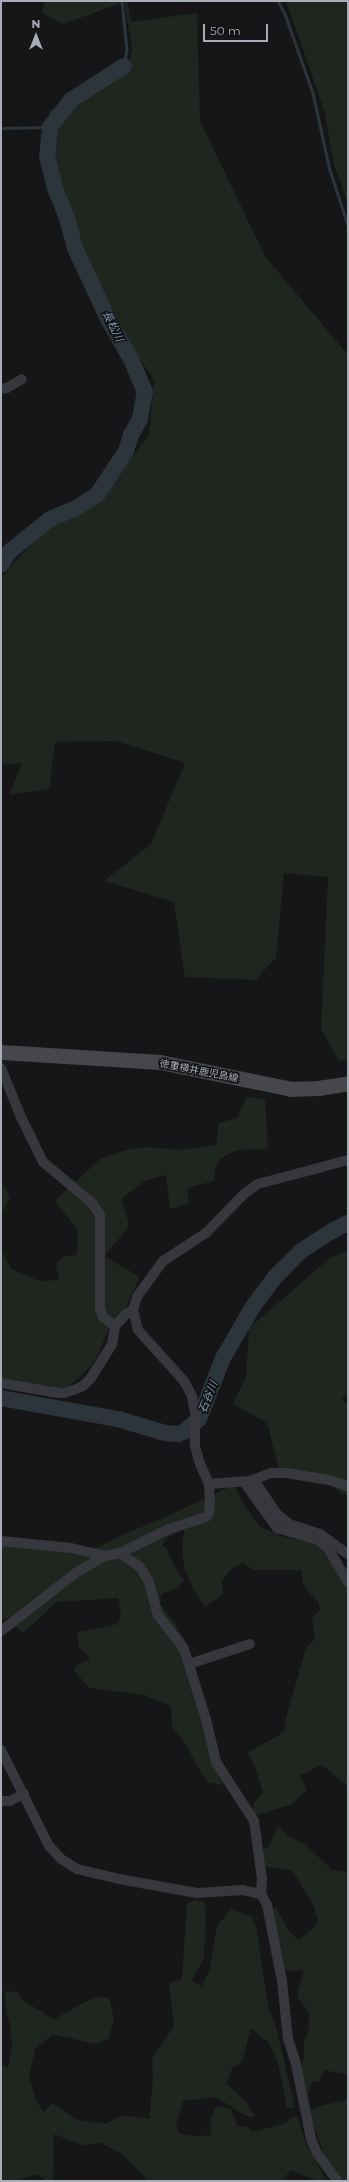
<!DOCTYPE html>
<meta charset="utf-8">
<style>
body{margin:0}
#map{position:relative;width:349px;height:2182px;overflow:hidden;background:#161618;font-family:Montserrat,"Noto Sans JP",sans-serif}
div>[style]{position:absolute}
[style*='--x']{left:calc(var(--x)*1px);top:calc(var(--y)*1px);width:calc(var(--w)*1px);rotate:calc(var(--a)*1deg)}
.green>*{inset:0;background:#1e261f}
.stream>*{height:2.5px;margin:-1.25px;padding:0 1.25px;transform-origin:1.25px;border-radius:1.25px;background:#2c353c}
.river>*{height:16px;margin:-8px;padding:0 8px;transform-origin:8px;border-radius:8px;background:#2c353c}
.street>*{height:10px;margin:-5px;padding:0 5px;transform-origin:5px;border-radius:5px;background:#37383d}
.secondary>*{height:15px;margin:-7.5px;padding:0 7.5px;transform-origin:7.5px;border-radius:7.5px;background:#45474d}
span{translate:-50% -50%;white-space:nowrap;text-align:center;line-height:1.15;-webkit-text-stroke:3px #111113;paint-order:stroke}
.street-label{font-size:10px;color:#a8adb8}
.water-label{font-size:11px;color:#7f9bb3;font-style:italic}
.frame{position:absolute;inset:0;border:2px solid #a8adb8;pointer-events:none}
.north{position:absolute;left:16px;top:16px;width:40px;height:40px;-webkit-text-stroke:3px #111113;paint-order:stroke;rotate:0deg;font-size:11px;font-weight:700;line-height:16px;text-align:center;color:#a8adb8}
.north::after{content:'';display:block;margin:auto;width:14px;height:18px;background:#a8adb8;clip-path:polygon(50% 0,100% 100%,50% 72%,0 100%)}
.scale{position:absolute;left:203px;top:24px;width:65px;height:18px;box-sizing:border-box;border:2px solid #a8adb8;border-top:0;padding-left:5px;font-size:12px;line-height:14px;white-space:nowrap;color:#a8adb8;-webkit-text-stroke:3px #111113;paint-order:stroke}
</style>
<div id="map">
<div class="green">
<div style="clip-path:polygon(45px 1px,127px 1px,131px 22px,197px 13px,200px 121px,265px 256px,348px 355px,348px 1058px,339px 1061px,321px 1029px,328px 877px,284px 873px,276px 958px,255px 980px,185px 977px,174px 902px,104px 881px,151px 844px,185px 763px,116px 741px,55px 742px,49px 789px,9px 795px,22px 763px,1px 765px,1px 578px,46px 528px,99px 500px,149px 435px,154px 380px,96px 293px,41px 150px,50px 110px,128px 71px,132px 47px,124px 2px,63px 24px,42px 13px)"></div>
<div style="clip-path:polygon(286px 1px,348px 1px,348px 204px,334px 164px,324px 110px)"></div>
<div style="clip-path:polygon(246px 1097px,265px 1099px,268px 1149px,237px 1150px,220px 1159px,215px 1170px,214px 1181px,187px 1188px,189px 1203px,170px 1209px,166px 1175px,145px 1181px,121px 1199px,129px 1223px,127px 1229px,104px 1256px,140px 1277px,128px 1301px,124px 1315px,112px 1321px,96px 1359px,82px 1375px,68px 1387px,54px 1388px,1px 1378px,1px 1250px,11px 1269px,39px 1281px,59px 1280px,56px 1265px,64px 1256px,77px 1255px,78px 1231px,55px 1201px,100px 1159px,129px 1149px,147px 1147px,178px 1150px,216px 1145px,219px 1123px,237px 1118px)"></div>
<div style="clip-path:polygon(1px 1183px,6px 1188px,10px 1198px,1px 1214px)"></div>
<div style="clip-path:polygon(348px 1251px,348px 1392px,342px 1398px,348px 1407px,348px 1495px,342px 1494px,327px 1482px,279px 1469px,267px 1423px,233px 1404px,246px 1377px,249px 1328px,331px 1257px)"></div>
<div style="clip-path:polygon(234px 1485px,245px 1506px,259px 1526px,284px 1537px,313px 1543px,348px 1569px,348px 1786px,322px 1765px,300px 1775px,307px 1790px,292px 1804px,251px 1817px,254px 1803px,263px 1792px,255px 1767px,247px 1753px,284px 1732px,286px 1718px,306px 1648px,315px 1639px,312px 1617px,320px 1610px,318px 1601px,308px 1591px,302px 1581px,302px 1570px,253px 1570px,243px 1563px,231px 1569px,222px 1581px,223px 1594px,205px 1607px,193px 1589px,185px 1570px,182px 1550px,184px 1529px,170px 1536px,162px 1545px,167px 1549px,174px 1566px,184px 1581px,177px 1588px,161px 1594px,160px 1604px,173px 1620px,187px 1644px,186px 1665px,214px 1766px,223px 1785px,209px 1783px,203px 1776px,186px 1745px,172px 1727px,171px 1706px,144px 1695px,89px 1688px,74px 1670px,77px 1664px,90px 1660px,86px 1653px,79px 1647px,77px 1632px,118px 1624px,121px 1614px,118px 1598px,57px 1602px,23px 1633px,6px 1618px,1px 1621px,1px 1541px,83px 1555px,120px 1536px,159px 1520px)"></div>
<div style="clip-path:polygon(278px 1826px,289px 1836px,306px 1845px,332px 1870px,348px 1872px,348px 2075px,324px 2070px,320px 2081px,312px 2082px,306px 2099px,300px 2071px,304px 2058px,304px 2042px,309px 2030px,309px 2013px,297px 1996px,304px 1970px,290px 1971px,281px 1967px,269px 1913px,276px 1907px,288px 1930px,298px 1940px,312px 1930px,318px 1921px,313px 1904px,292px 1870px,270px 1868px,259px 1862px,257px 1854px,269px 1846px)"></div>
<div style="clip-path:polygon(194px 1900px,204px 1902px,206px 1912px,204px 1957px,192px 1981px,202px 1986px,209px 1971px,217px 1926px,231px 1909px,252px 1917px,256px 1926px,268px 2006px,276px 2027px,295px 2107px,287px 2108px,278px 2063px,269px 2043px,251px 2028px,242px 2062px,232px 2068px,227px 2084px,247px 2103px,255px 2117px,246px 2116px,216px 2097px,183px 2101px,176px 2125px,180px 2134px,199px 2136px,211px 2135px,211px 2118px,216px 2106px,231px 2109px,237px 2126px,246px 2126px,253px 2132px,286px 2123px,289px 2119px,297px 2116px,306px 2144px,325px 2178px,324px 2181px,317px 2181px,291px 2170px,283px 2179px,288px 2181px,148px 2181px,123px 2155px,101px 2143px,82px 2145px,54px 2134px,53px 2181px,46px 2181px,38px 2174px,15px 2181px,1px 2181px,1px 2064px,8px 2068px,12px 2046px,10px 2026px,6px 2011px,5px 1991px,18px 1992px,22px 2000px,56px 2020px,63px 2014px,95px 1997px,109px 1998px,114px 2019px,109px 2039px,95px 2044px,53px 2034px,35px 2049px,29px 2077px,37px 2102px,44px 2112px,52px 2103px,78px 2120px,106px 2124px,122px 2115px,149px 2119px,153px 2079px,152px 2059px,174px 2026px,169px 1983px,182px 1979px,187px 1904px)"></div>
<div style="clip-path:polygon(348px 2100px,348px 2181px,340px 2181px,333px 2173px,323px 2151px,312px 2121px,310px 2110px,324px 2105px)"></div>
</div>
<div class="stream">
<div style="--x:122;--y:1;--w:49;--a:84.2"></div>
<div style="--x:127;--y:50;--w:16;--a:101"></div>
<div style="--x:278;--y:1;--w:15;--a:62"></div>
<div style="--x:285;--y:14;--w:84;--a:70.5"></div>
<div style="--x:313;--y:93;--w:79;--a:77.6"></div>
<div style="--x:330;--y:170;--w:58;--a:71.9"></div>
<div style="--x:1;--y:128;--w:49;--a:-1.2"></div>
</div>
<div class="river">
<div style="--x:1;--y:565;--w:15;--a:-58"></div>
<div style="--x:9;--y:552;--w:53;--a:-38.8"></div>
<div style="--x:50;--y:519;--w:28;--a:-23"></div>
<div style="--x:76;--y:508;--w:25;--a:-32"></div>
<div style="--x:97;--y:495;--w:53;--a:-56.6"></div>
<div style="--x:126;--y:451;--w:17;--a:-73"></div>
<div style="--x:131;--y:435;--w:18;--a:-61"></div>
<div style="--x:140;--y:419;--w:27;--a:-80"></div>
<div style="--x:145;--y:392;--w:34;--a:-113"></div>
<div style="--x:132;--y:361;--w:46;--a:-119.9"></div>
<div style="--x:109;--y:321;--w:81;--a:-115"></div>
<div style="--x:75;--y:248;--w:31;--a:-105"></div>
<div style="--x:67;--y:218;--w:32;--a:-112"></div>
<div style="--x:55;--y:188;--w:32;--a:-104"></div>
<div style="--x:47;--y:157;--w:30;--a:-84"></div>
<div style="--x:50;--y:127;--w:34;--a:-52"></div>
<div style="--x:71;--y:100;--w:63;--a:-32.7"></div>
<div style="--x:1;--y:1398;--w:119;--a:10.2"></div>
<div style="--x:118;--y:1419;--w:49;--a:16.6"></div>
<div style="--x:165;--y:1433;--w:13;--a:4"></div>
<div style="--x:178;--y:1434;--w:8;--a:-23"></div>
<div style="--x:185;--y:1431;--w:18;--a:-41"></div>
<div style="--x:199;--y:1419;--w:66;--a:-68.5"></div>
<div style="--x:223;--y:1358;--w:61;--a:-59.7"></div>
<div style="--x:254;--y:1305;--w:34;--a:-53"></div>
<div style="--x:274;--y:1278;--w:38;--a:-45"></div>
<div style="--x:301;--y:1251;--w:37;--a:-33"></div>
<div style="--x:332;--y:1231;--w:18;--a:-27"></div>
</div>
<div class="street">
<div style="--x:1;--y:389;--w:6;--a:-9"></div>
<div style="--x:7;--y:388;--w:17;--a:-31"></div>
<div style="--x:1;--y:1068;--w:53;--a:67.8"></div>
<div style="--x:21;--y:1117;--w:50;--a:63.9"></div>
<div style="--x:43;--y:1162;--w:64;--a:39.9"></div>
<div style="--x:92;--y:1203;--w:14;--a:56"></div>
<div style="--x:100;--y:1215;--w:94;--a:90"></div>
<div style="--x:100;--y:1309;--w:9;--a:69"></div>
<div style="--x:103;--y:1317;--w:15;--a:37"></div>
<div style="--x:1;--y:1383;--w:52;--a:10"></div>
<div style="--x:52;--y:1392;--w:12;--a:5"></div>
<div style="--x:64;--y:1393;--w:10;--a:-17"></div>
<div style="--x:74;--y:1390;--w:10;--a:-24"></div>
<div style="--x:83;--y:1386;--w:11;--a:-45"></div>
<div style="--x:91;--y:1378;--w:39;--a:-58"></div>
<div style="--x:112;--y:1345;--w:19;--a:-81"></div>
<div style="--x:115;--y:1326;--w:16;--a:-47"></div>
<div style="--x:126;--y:1314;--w:8;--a:-30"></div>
<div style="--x:254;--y:1480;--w:40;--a:56"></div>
<div style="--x:276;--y:1513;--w:17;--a:40"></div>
<div style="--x:289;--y:1524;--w:33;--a:18"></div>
<div style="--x:320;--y:1534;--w:34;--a:36"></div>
<div style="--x:244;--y:1482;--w:57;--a:54.3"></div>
<div style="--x:277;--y:1528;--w:43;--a:16.3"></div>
<div style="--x:318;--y:1540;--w:13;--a:39"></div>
<div style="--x:328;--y:1548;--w:39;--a:60"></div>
<div style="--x:209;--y:1484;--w:41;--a:-4.2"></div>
<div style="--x:250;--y:1481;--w:22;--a:-21"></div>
<div style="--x:271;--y:1473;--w:15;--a:0"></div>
<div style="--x:286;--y:1473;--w:44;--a:9.2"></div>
<div style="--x:329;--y:1480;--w:20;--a:18"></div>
<div style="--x:1;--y:1541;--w:70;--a:5.7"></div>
<div style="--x:71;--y:1548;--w:35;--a:13"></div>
<div style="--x:120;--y:1553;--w:24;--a:35"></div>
<div style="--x:140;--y:1567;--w:17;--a:59"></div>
<div style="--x:149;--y:1582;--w:34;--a:75"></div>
<div style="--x:158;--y:1615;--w:43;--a:52.6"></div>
<div style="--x:184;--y:1649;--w:73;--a:72.6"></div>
<div style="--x:206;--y:1719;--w:44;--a:76.9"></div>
<div style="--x:216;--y:1762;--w:70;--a:57.2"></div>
<div style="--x:254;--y:1821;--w:59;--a:82.1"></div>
<div style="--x:262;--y:1879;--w:15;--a:94"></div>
<div style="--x:261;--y:1894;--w:13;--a:61"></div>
<div style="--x:267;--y:1905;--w:77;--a:78.8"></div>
<div style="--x:282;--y:1981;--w:58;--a:84.1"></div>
<div style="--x:288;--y:2039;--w:26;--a:72"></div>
<div style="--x:296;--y:2064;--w:76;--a:78.7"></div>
<div style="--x:311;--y:2139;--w:15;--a:67"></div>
<div style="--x:317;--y:2153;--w:34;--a:54"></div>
<div style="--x:1;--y:1631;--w:96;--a:-37.8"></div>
<div style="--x:77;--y:1572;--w:32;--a:-30"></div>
<div style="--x:105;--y:1556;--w:15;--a:-11"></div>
<div style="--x:120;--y:1553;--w:55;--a:-26.1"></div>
<div style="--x:169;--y:1529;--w:39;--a:-18"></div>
<div style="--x:206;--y:1517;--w:5;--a:-53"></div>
<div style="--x:209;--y:1513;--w:13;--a:-86"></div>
<div style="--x:210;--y:1500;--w:16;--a:-94"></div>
<div style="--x:209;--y:1484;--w:22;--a:-114"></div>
<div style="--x:200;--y:1464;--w:19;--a:-106"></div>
<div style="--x:195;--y:1446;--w:33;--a:-90"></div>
<div style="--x:195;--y:1413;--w:17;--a:-100"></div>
<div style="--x:192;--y:1396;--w:17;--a:-118"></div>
<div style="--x:184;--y:1381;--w:69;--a:-132"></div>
<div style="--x:138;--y:1330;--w:21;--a:-104"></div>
<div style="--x:133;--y:1310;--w:14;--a:-73"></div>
<div style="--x:137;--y:1297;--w:44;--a:-54.2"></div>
<div style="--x:163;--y:1261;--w:51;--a:-33.1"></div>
<div style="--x:206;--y:1233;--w:54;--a:-45.7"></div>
<div style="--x:244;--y:1194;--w:17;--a:-36"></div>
<div style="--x:258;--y:1184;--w:93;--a:-14.9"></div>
<div style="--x:189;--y:1664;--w:64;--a:-18.2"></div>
<div style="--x:1;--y:1750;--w:107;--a:63.4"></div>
<div style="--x:49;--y:1846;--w:18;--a:47"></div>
<div style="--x:61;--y:1859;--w:19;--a:32"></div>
<div style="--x:77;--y:1869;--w:43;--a:13.4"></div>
<div style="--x:119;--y:1879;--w:79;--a:10.2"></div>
<div style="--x:197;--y:1893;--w:46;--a:-3.7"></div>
<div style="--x:243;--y:1890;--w:18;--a:13"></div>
<div style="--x:1;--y:1801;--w:9;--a:0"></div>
<div style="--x:10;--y:1801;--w:16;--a:-27"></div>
</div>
<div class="secondary">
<div style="--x:1;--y:1052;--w:159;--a:3.6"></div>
<div style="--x:160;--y:1062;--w:134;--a:11.6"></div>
<div style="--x:291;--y:1089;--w:27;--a:-2"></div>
<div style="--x:318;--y:1088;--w:30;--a:-9"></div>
</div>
<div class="street-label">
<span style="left:199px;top:1071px;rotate:11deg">徳重横井鹿児島線</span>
</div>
<div class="water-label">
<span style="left:113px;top:326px;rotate:64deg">長松川</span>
<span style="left:208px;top:1397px;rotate:-68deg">石谷川</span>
</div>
<div class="frame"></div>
<div class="north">N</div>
<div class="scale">50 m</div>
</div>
